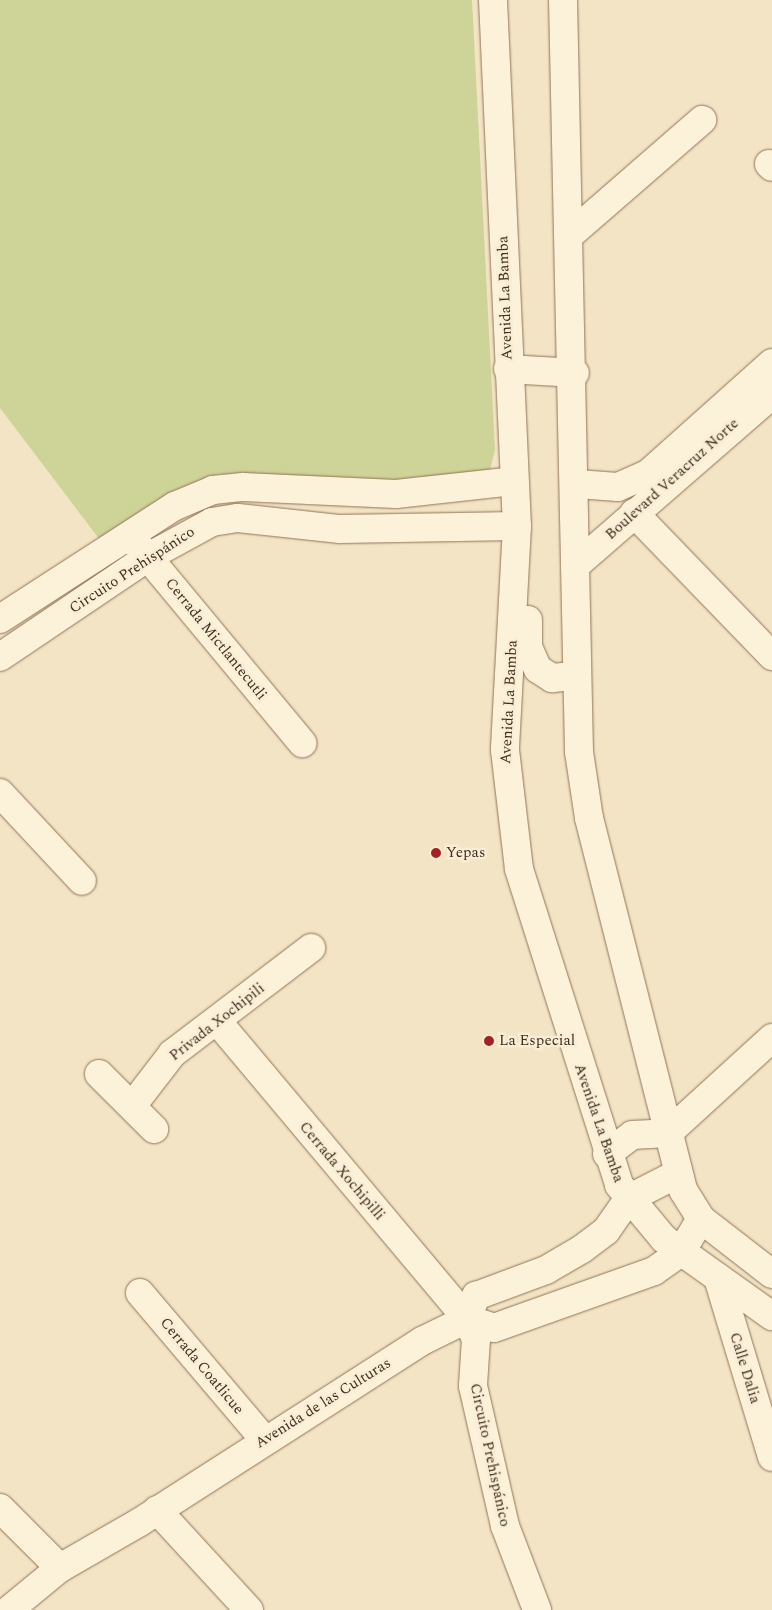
<!DOCTYPE html>
<meta charset="utf-8">
<style>
body{margin:0}
#map{position:relative;width:772px;height:1610px;overflow:hidden;background:#f3e4c5;font-family:Spectral,serif}
div>[style]{position:absolute}
[style*='--x']{left:calc(var(--x)*1px);top:calc(var(--y)*1px);width:calc(var(--w)*1px);rotate:calc(var(--a)*1deg)}
.green>*{inset:0;background:#ced397}
.roads{filter:drop-shadow(0 0 1px #907458) drop-shadow(0 0 1px #907458)}
.street>*{height:28px;margin:-14px;padding:0 14px;transform-origin:14px;border-radius:14px;background:#fcf1d9}
.secondary>*{height:28px;margin:-14px;padding:0 14px;transform-origin:14px;border-radius:14px;background:#fcf1d9}
.dots>*{width:14px;height:14px;translate:-50% -50%;box-sizing:border-box;border:2px solid #f9eed5;border-radius:50%}
span{translate:-50% -50%;white-space:nowrap;text-align:center;line-height:1.15;-webkit-text-stroke:5px #f9eed5;paint-order:stroke}
.street-label{font-size:15px;color:#3f2d1e}
.poi-label{font-size:15px;color:#3f2d1e}
.left{translate:0 -50%;text-align:left}
</style>
<div id="map">
<div class="green">
<div style="clip-path:polygon(0 0,472px 0,495px 450px,489px 474px,309px 489px,219px 474px,188px 485px,103px 544px,0 408px)"></div>
</div>
<div class="roads">
<div class="street">
<div style="--x:769;--y:164;--w:4;--a:45"></div>
<div style="--x:571;--y:234;--w:174;--a:-41"></div>
<div style="--x:577;--y:484;--w:41;--a:4.2"></div>
<div style="--x:618;--y:487;--w:34;--a:-24"></div>
<div style="--x:649;--y:473;--w:165;--a:-41.8"></div>
<div style="--x:634;--y:513;--w:199;--a:46"></div>
<div style="--x:137;--y:544;--w:259;--a:50.3"></div>
<div style="--x:575;--y:566;--w:261;--a:-41"></div>
<div style="--x:0;--y:619;--w:208;--a:-32.9"></div>
<div style="--x:175;--y:506;--w:41;--a:-22.8"></div>
<div style="--x:213;--y:490;--w:30;--a:-6"></div>
<div style="--x:243;--y:487;--w:153;--a:2.6"></div>
<div style="--x:396;--y:494;--w:118;--a:-6.3"></div>
<div style="--x:0;--y:657;--w:179;--a:-34"></div>
<div style="--x:148;--y:557;--w:73;--a:-28.7"></div>
<div style="--x:212;--y:522;--w:26;--a:-9"></div>
<div style="--x:238;--y:518;--w:103;--a:6.2"></div>
<div style="--x:340;--y:529;--w:177;--a:-1"></div>
<div style="--x:0;--y:793;--w:120;--a:47"></div>
<div style="--x:218;--y:1022;--w:388;--a:50"></div>
<div style="--x:467;--y:1319;--w:22;--a:66"></div>
<div style="--x:476;--y:1339;--w:47;--a:93.7"></div>
<div style="--x:473;--y:1386;--w:144;--a:77.1"></div>
<div style="--x:505;--y:1526;--w:90;--a:69.1"></div>
<div style="--x:99;--y:1074;--w:78;--a:45"></div>
<div style="--x:132;--y:1106;--w:66;--a:-52.4"></div>
<div style="--x:172;--y:1054;--w:175;--a:-37.3"></div>
<div style="--x:668;--y:1133;--w:141;--a:-42.4"></div>
<div style="--x:718;--y:1278;--w:187;--a:73.2"></div>
<div style="--x:140;--y:1293;--w:192;--a:49.7"></div>
<div style="--x:467;--y:1319;--w:28;--a:18"></div>
<div style="--x:494;--y:1328;--w:170;--a:-19.6"></div>
<div style="--x:654;--y:1271;--w:33;--a:-35"></div>
<div style="--x:681;--y:1252;--w:39;--a:-59"></div>
<div style="--x:0;--y:1508;--w:85;--a:45"></div>
<div style="--x:157;--y:1510;--w:136;--a:47.4"></div>
<div style="--x:9;--y:1610;--w:66;--a:-39.5"></div>
<div style="--x:60;--y:1568;--w:92;--a:-29.9"></div>
<div style="--x:140;--y:1522;--w:335;--a:-32.7"></div>
<div style="--x:422;--y:1341;--w:50;--a:-26.1"></div>
<div style="--x:467;--y:1319;--w:25;--a:-69"></div>
<div style="--x:476;--y:1296;--w:75;--a:-20.4"></div>
<div style="--x:546;--y:1270;--w:42;--a:-30.3"></div>
<div style="--x:582;--y:1249;--w:30;--a:-37"></div>
<div style="--x:606;--y:1231;--w:39;--a:-55"></div>
</div>
<div class="secondary">
<div style="--x:493;--y:0;--w:527;--a:87.39"></div>
<div style="--x:517;--y:526;--w:224;--a:93.1"></div>
<div style="--x:505;--y:750;--w:120;--a:83.3"></div>
<div style="--x:519;--y:869;--w:331;--a:72.4"></div>
<div style="--x:619;--y:1185;--w:70;--a:50.2"></div>
<div style="--x:664;--y:1239;--w:133;--a:35.5"></div>
<div style="--x:563;--y:0;--w:752;--a:88.78"></div>
<div style="--x:579;--y:752;--w:67;--a:81.4"></div>
<div style="--x:589;--y:818;--w:384;--a:75.8"></div>
<div style="--x:683;--y:1190;--w:34;--a:58"></div>
<div style="--x:701;--y:1219;--w:90;--a:37.8"></div>
<div style="--x:508;--y:369;--w:67;--a:3.4"></div>
<div style="--x:528;--y:620;--w:27;--a:90"></div>
<div style="--x:528;--y:647;--w:24;--a:66"></div>
<div style="--x:538;--y:669;--w:17;--a:33"></div>
<div style="--x:552;--y:678;--w:25;--a:-5"></div>
<div style="--x:607;--y:1154;--w:31;--a:-37"></div>
<div style="--x:632;--y:1135;--w:36;--a:-3"></div>
<div style="--x:628;--y:1199;--w:55;--a:-27"></div>
</div>
</div>
<div class="dots">
<div style="left:436px;top:853px;background:#a62126"></div>
<div style="left:489px;top:1041px;background:#a62126"></div>
</div>
<div class="street-label">
<span style="left:505px;top:298px;rotate:-92deg">Avenida La Bamba</span>
<span style="left:672px;top:479px;rotate:-42deg">Boulevard Veracruz Norte</span>
<span style="left:132px;top:570px;rotate:-33deg">Circuito Prehispánico</span>
<span style="left:216px;top:639px;rotate:51deg">Cerrada Mictlantecutli</span>
<span style="left:509px;top:702px;rotate:-87deg">Avenida La Bamba</span>
<span style="left:217px;top:1022px;rotate:-38deg">Privada Xochipili</span>
<span style="left:599px;top:1123px;rotate:71deg">Avenida La Bamba</span>
<span style="left:342px;top:1171px;rotate:50deg">Cerrada Xochipilli</span>
<span style="left:202px;top:1366px;rotate:50deg">Cerrada Coatlicue</span>
<span style="left:745px;top:1368px;rotate:73deg">Calle Dalia</span>
<span style="left:323px;top:1403px;rotate:-32deg">Avenida de las Culturas</span>
<span style="left:490px;top:1455px;rotate:78deg">Circuito Prehispánico</span>
</div>
<div class="poi-label">
<span class="left" style="left:446px;top:853px">Yepas</span>
<span class="left" style="left:499px;top:1041px">La Especial</span>
</div>
</div>
